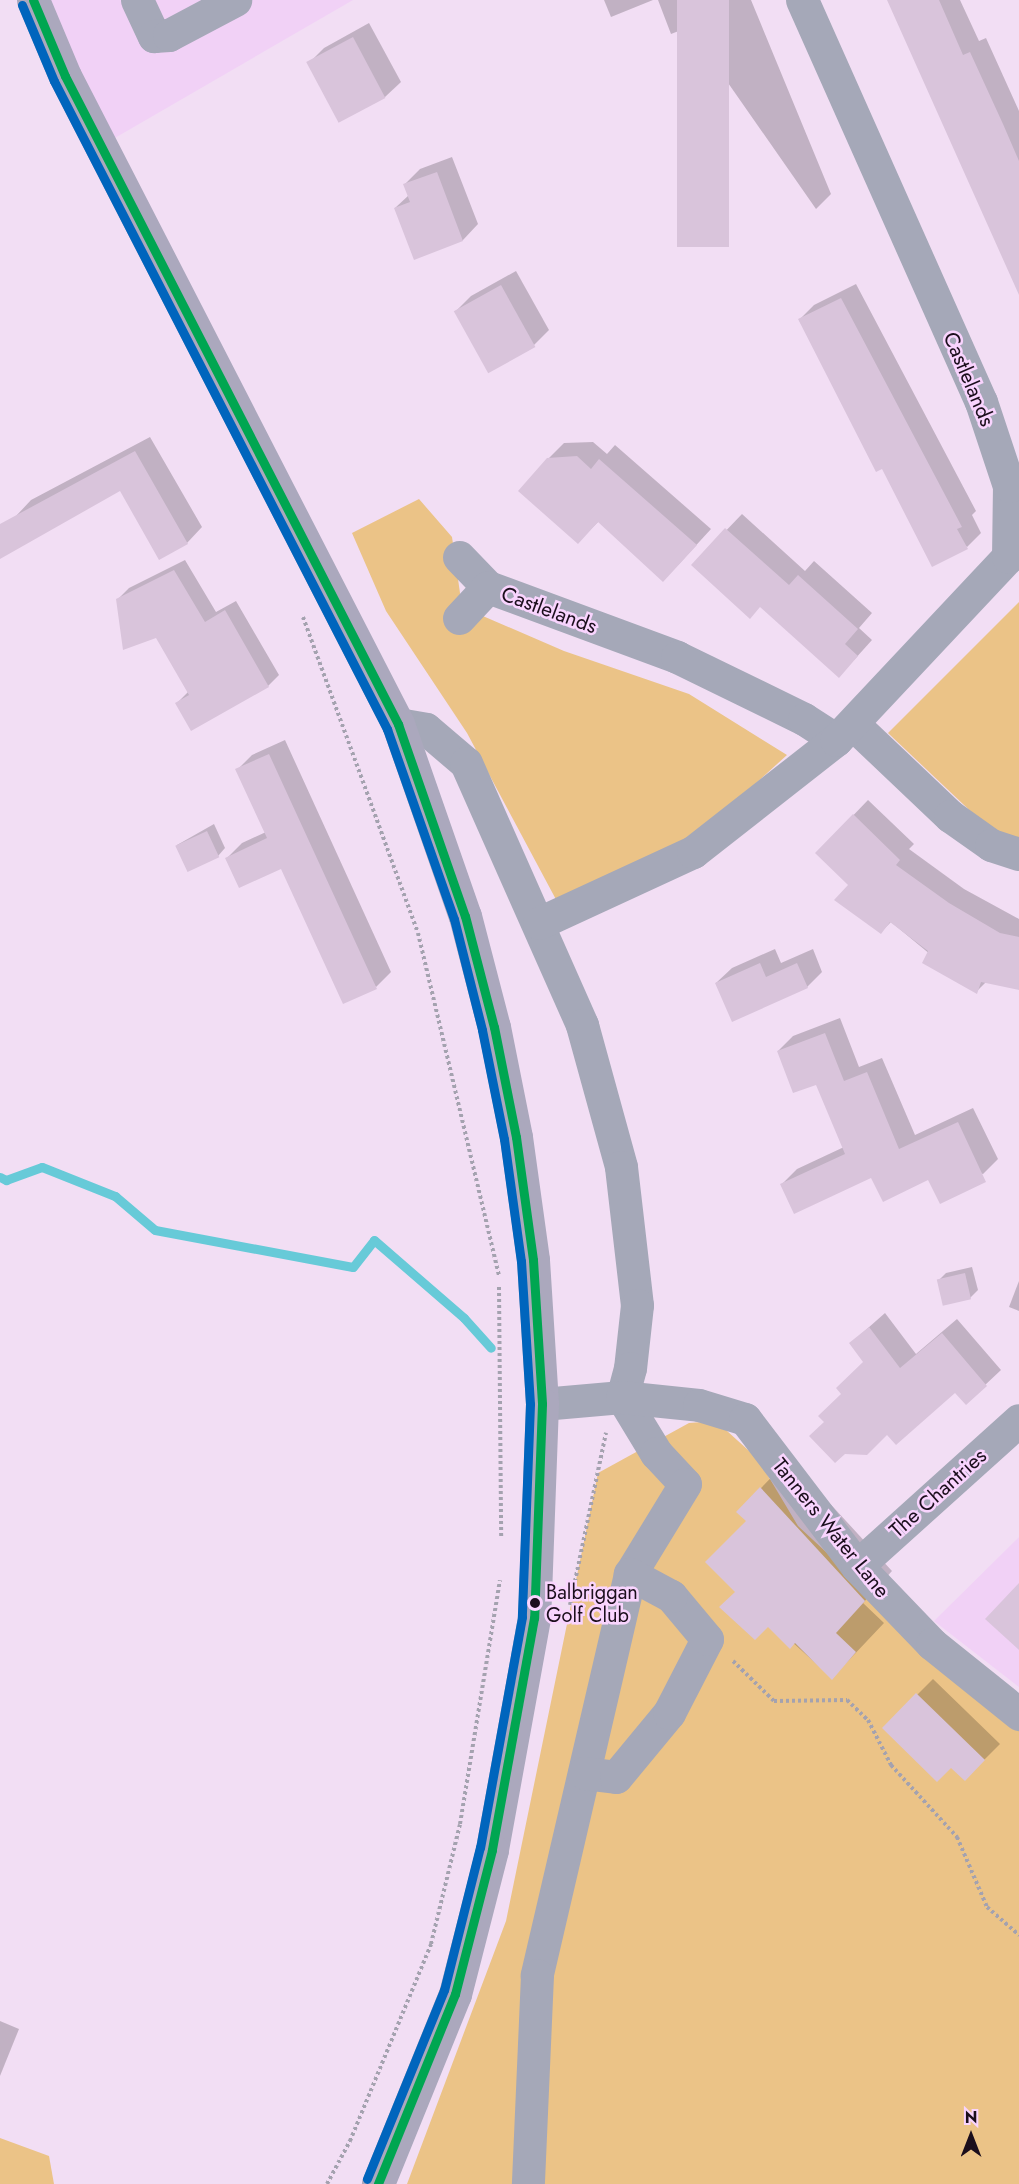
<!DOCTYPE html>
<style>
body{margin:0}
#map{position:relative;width:1019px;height:2184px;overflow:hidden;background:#f2def4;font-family:Jost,sans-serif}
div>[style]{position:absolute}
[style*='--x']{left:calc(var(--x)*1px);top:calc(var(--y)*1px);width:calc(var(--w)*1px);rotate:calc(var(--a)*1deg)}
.built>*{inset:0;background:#f1d1f6}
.green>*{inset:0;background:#ebc387}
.shadow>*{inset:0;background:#0003}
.stream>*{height:9px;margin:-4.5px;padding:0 4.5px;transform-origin:4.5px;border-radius:4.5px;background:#67cad8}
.building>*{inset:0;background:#d9c4db;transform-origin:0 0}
.path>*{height:4px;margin-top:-2px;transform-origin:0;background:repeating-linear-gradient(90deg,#a4a2af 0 3px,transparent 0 6px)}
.minor>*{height:33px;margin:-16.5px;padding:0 16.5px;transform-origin:16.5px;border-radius:16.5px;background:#a5a8b8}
.major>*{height:33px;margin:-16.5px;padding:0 16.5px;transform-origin:16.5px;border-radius:16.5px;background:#aba8bd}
.bus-1>*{height:9px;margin:-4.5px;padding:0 4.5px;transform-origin:4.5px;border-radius:4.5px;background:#00a651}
.bus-2>*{height:9px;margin:-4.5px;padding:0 4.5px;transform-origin:4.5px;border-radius:4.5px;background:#0065bd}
.dots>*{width:16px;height:16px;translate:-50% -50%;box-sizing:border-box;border:3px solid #f9d4fe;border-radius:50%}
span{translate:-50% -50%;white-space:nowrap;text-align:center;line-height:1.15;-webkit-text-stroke:5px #f9d4fe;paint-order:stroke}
.bus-label{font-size:20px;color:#1b0e1c}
.left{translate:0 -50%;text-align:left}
.street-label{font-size:21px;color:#1b0e1c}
.north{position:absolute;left:941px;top:2106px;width:60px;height:60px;-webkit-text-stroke:4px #f9d4fe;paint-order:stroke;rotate:0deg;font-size:16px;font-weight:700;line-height:24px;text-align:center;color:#1b0e1c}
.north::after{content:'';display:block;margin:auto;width:21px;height:27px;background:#1b0e1c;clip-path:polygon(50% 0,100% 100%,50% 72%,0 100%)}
</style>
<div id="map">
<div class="built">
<div style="clip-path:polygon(33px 0,353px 0,101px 146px)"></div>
<div style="clip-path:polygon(1019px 1537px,1019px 1687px,934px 1621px)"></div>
</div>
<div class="green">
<div style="clip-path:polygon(419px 499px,452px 537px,462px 607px,564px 651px,689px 694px,787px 755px,689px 844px,560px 907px,467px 733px,386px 611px,352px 533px)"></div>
<div style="clip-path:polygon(1019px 602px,1019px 847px,1002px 841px,888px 733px)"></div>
<div style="clip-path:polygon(716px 1421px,758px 1459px,798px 1526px,927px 1646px,1019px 1720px,1019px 2184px,407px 2184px,506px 1921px,598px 1473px,689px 1423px)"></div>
<div style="clip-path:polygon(0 2138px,49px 2156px,54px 2184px,0 2184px)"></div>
</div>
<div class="shadow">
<div style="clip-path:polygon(604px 0,653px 0,611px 17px)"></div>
<div style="clip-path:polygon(658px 0,751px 0,831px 194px,816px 209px,689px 27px,671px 34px)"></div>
<div style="clip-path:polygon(888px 0,960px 0,979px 41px,986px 38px,1019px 111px,1019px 285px)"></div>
<div style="clip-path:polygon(369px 23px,401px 82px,385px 97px,325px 92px,309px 63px,324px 48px)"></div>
<div style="clip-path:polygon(452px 157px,478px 224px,463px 240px,414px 258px,395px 208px,409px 195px,405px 184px,420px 169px)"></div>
<div style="clip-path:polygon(516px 271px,549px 330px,534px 345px,456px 311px,471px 296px)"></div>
<div style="clip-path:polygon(856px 284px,976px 511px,972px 515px,981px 533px,967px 547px,882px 467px,799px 320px,814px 305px)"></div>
<div style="clip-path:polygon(150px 437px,202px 527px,187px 543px,120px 489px,16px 516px,31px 500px)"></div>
<div style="clip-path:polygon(593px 442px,607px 454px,615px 445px,711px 529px,678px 565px,599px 521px,578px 542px,548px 459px,564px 443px)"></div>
<div style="clip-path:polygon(742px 514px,805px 571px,814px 561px,872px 613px,859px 628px,872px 640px,854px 660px,693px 565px)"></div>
<div style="clip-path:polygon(185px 560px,216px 612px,236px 601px,279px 675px,268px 686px,177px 703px,188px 692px,157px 636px,118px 599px,129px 588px)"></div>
<div style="clip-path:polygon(285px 740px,391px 972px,376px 987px,282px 867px,227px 858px,242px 843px,266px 832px,237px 770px,252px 755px)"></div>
<div style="clip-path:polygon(868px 800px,914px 844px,909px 849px,964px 889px,1019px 919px,1019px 988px,987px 981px,976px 992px,891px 922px,881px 932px,851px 885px,817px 853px)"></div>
<div style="clip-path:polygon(214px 824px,225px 848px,218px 856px,177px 845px)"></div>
<div style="clip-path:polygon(775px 949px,781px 963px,813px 949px,822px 972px,807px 987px,716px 983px,732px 968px)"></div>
<div style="clip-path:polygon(840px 1018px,859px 1067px,882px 1058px,915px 1135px,973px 1108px,998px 1159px,983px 1174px,886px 1149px,782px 1184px,797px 1169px,844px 1147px,817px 1083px,778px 1051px,793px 1036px)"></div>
<div style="clip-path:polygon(972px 1267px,978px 1290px,970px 1298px,939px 1280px,946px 1273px)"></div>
<div style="clip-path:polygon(1019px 1281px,1019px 1311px,1009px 1307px)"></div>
<div style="clip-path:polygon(885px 1313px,916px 1354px,957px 1319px,1001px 1370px,966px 1403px,955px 1391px,887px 1433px,826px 1421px,865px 1362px,851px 1343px)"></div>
<div style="clip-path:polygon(789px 1459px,892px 1571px,863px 1603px,884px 1623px,832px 1678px,737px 1592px,748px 1521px,738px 1512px)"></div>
<div style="clip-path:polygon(933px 1679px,1000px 1744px,965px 1779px,951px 1766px,884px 1728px)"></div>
<div style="clip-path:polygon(0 2021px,19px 2029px,0 2076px)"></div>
</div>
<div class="stream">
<div style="--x:0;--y:1177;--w:7;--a:27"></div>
<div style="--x:6;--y:1180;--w:38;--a:-20"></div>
<div style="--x:42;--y:1167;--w:79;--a:21.7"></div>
<div style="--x:115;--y:1196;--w:52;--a:40.4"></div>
<div style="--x:155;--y:1230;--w:201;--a:10.6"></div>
<div style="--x:353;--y:1267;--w:34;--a:-52"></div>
<div style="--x:374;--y:1240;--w:119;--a:40.9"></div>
<div style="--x:464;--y:1318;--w:40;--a:48"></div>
</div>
<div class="building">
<div style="left:677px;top:0;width:52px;height:247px"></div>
<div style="clip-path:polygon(887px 0,939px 0,963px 55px,970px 52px,1003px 124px,1019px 161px,1019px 295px)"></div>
<div style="left:353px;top:37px;width:69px;height:53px;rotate:62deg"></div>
<div style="clip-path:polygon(437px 172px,463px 241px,414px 260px,394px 208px,410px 202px,403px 184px)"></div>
<div style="left:501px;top:285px;width:71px;height:54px;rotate:61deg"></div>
<div style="clip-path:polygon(841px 298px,962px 527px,957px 529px,968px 549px,932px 567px,882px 469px,876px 472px,798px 319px)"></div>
<div style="clip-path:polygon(135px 451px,188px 544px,159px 560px,120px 491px,0 559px,0 524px)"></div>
<div style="clip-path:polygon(577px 456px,591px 469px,599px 459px,697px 545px,663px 582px,598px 522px,578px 544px,518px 491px,547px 458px)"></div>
<div style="clip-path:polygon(725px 528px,789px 585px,798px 575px,858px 629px,845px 644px,858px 656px,839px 678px,760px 607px,750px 619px,691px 565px)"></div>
<div style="clip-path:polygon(174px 570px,205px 622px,225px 610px,269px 687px,191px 731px,175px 703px,189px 695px,156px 638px,123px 650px,116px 599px)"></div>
<div style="clip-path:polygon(269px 754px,377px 989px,343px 1004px,281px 869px,239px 888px,225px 858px,267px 838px,235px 769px)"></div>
<div style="clip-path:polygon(853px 814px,900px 860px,896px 865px,949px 903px,1000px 933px,1019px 937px,1019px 990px,981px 982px,977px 994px,922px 963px,928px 951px,890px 922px,881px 934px,834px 900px,848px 885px,815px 853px)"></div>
<div style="left:207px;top:831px;width:29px;height:35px;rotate:65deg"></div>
<div style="clip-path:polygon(760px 963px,766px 977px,797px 963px,808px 988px,732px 1022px,715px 983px)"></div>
<div style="clip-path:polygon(825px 1033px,844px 1081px,867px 1072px,899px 1149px,958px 1122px,986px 1182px,940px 1204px,928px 1180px,883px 1202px,871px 1178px,794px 1214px,780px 1184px,845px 1154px,816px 1085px,793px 1093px,777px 1051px)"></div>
<div style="left:965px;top:1273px;width:27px;height:29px;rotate:77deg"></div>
<div style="clip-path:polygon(869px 1327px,900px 1368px,942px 1333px,987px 1386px,966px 1405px,955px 1393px,896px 1445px,887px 1435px,867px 1455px,845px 1454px,835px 1463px,809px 1436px,824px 1422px,818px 1416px,841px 1394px,836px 1388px,863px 1362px,849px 1343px)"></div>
<div style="clip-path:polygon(760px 1487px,865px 1601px,836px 1633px,856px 1652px,832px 1680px,795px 1643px,790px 1649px,768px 1627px,755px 1640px,719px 1607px,735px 1592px,705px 1562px,746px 1521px,736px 1512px)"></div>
<div style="clip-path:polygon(1019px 1583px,1019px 1650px,985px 1619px)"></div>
<div style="clip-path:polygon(916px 1693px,985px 1760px,965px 1781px,951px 1768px,937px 1782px,882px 1728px)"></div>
</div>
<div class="path">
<div style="--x:303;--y:617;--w:336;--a:70"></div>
<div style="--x:418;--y:933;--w:352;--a:76.7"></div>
<div style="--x:499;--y:1287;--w:250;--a:89.5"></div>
<div style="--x:570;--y:1605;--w:176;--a:-78.2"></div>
<div style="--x:733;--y:1661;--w:57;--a:44.3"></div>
<div style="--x:774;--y:1701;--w:73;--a:-0.8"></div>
<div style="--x:847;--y:1700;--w:29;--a:44"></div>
<div style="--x:868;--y:1720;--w:51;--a:62.9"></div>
<div style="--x:891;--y:1765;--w:98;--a:47.5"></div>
<div style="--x:957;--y:1837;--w:76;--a:66.8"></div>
<div style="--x:987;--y:1907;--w:43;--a:41.2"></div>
<div style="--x:327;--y:2184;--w:49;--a:-61.9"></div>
<div style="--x:350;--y:2141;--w:213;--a:-67.6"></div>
<div style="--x:431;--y:1944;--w:123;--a:-76.4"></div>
<div style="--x:460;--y:1824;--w:247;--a:-80.7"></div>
</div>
<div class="minor">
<div style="--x:137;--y:0;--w:40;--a:65"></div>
<div style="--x:154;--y:36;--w:15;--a:-4"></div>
<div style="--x:169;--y:35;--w:75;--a:-27.9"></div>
<div style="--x:459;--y:557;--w:42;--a:46"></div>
<div style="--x:488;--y:587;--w:202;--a:20.3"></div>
<div style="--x:677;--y:657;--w:141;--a:26"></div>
<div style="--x:804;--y:719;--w:38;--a:33"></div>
<div style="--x:459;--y:618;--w:42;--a:-46.9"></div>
<div style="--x:398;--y:724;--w:28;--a:10"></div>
<div style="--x:426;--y:729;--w:52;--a:40.4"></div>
<div style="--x:466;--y:763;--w:287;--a:66.1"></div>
<div style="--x:582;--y:1025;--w:147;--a:74.6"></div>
<div style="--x:621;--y:1167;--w:139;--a:83.4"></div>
<div style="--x:637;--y:1305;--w:63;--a:96.3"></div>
<div style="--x:630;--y:1368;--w:30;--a:105"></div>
<div style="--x:622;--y:1397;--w:66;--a:58.7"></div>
<div style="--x:656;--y:1453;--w:42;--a:46.9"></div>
<div style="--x:685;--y:1484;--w:105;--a:121.4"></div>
<div style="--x:630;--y:1574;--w:412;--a:103.1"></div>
<div style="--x:537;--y:1975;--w:209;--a:92.5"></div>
<div style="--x:853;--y:724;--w:134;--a:43.5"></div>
<div style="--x:950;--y:816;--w:50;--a:35.3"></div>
<div style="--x:991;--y:845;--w:29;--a:18"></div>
<div style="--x:539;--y:923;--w:170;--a:-24.8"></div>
<div style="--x:693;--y:852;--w:182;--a:-38.1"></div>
<div style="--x:836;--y:740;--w:251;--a:-46.8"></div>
<div style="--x:1008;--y:557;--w:71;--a:-89.2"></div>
<div style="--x:1009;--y:486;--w:89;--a:-108.4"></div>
<div style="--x:981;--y:402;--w:440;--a:-114"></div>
<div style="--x:542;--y:1404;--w:80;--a:-5"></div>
<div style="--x:622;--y:1397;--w:77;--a:5.9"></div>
<div style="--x:699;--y:1405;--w:48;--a:16.9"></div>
<div style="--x:745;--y:1419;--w:185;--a:52.7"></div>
<div style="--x:857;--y:1566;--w:108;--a:46.1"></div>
<div style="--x:932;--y:1644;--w:112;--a:38.8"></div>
<div style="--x:857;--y:1566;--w:218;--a:-42"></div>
<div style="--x:584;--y:1773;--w:32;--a:7"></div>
<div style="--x:616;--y:1777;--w:83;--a:-50.4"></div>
<div style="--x:669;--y:1713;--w:83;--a:-62.8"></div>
<div style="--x:707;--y:1639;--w:56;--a:-129.9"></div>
<div style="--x:671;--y:1596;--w:47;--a:-151.8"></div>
</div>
<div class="major">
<div style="--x:33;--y:0;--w:82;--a:67.2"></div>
<div style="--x:65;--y:76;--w:729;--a:62.8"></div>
<div style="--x:398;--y:724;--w:203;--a:70.8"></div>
<div style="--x:465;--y:916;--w:115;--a:75.4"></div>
<div style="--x:494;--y:1027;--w:112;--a:78.7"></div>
<div style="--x:516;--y:1137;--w:124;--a:82.1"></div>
<div style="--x:533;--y:1260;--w:144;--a:86.4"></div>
<div style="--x:542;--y:1404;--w:214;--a:92.1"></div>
<div style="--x:534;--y:1618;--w:236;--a:100.3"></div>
<div style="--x:492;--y:1850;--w:149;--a:104.4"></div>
<div style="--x:455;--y:1994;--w:205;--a:112.1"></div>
</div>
<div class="bus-1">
<div style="--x:33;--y:0;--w:82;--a:67.2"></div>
<div style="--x:65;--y:76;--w:729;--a:62.8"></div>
<div style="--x:398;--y:724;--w:203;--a:70.8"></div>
<div style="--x:465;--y:916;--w:115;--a:75.4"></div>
<div style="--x:494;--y:1027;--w:112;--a:78.7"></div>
<div style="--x:516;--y:1137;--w:124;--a:82.1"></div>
<div style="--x:533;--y:1260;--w:144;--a:86.4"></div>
<div style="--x:542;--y:1404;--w:214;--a:92.1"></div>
<div style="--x:534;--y:1618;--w:236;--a:100.3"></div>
<div style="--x:492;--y:1850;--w:149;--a:104.4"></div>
<div style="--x:455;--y:1994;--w:205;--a:112.1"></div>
</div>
<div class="bus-2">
<div style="--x:22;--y:5;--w:82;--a:67.2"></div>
<div style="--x:54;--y:81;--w:729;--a:62.8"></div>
<div style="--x:387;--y:729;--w:201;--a:70.6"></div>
<div style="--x:454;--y:919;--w:114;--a:75.8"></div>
<div style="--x:482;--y:1030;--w:111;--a:78.6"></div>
<div style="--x:504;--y:1139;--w:123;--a:82.1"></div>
<div style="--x:521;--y:1261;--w:143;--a:86.4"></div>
<div style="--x:530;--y:1404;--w:213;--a:92.2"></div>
<div style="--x:522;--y:1617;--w:234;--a:100.3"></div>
<div style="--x:480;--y:1847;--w:147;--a:104.1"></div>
<div style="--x:444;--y:1990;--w:204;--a:112.2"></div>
</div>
<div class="dots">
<div style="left:535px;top:1603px;background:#1b0e1c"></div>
</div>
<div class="bus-label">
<span class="left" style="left:546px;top:1604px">Balbriggan<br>Golf Club</span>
</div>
<div class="street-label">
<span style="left:969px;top:379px;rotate:67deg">Castlelands</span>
<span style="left:549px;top:610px;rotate:20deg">Castlelands</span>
<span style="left:938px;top:1493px;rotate:-42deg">The Chantries</span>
<span style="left:831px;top:1528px;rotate:51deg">Tanners Water Lane</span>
</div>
<div class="north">N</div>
</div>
